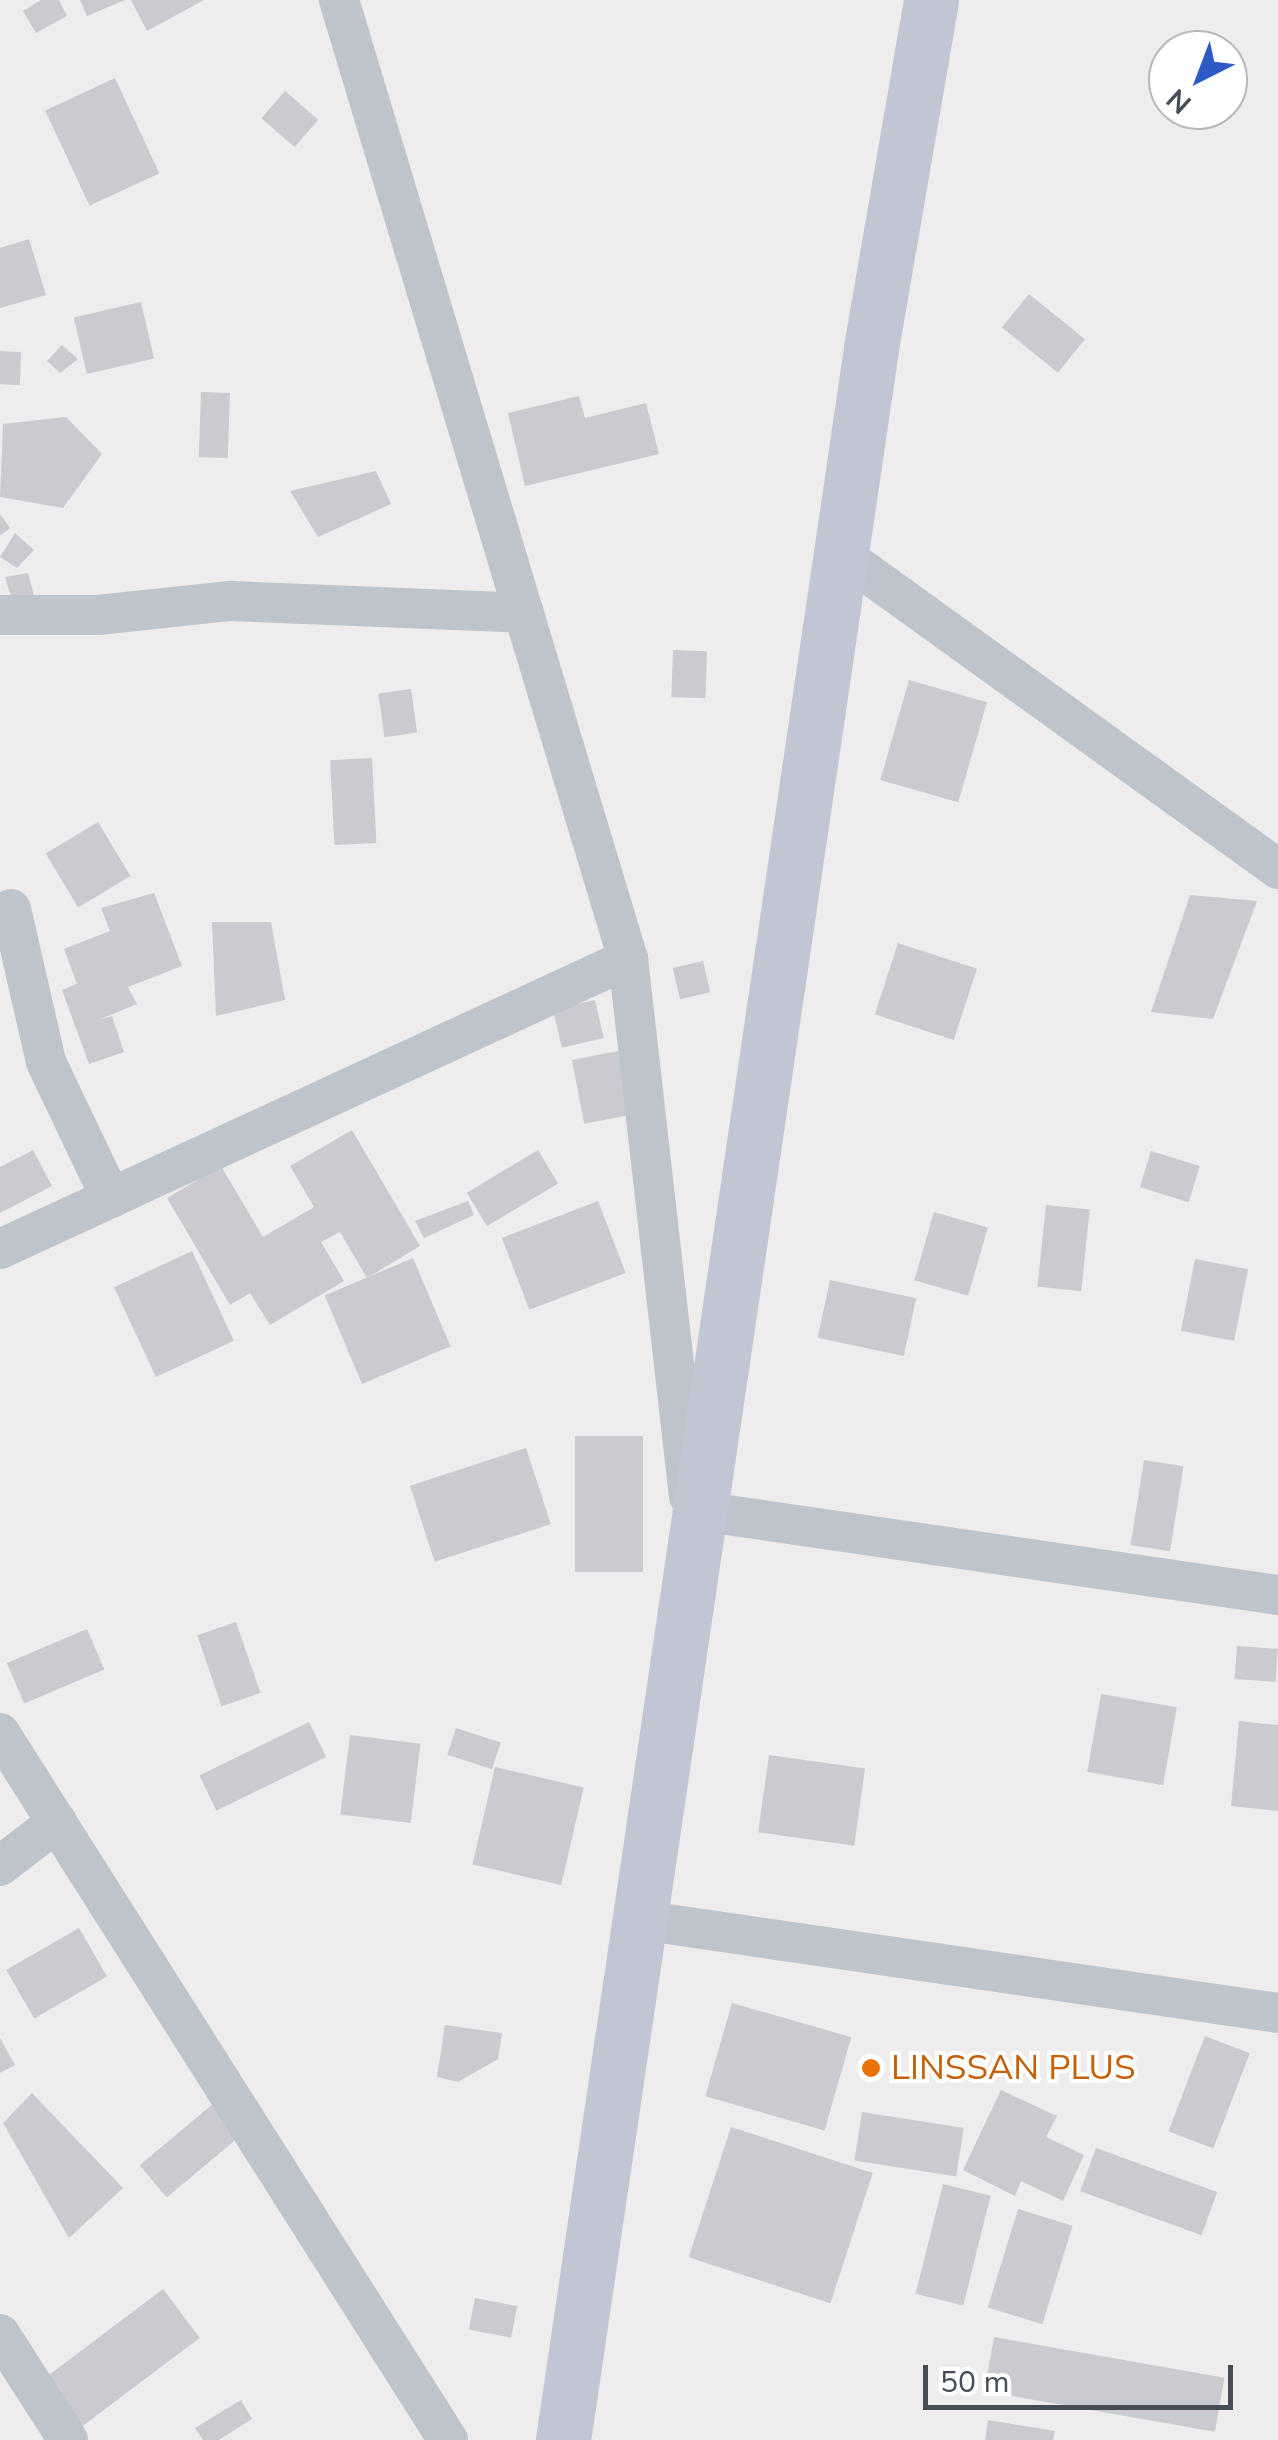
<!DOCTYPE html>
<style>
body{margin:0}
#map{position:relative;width:1278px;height:2440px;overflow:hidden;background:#eeecec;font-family:"Nunito Sans",sans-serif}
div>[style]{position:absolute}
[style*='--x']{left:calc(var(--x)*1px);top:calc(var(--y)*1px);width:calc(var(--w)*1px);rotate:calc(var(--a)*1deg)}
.building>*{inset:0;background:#cacad0;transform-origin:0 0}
.street>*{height:40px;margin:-20px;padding:0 20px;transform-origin:20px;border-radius:20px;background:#bec4cc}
.secondary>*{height:55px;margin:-27.5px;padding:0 27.5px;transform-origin:27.5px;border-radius:27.5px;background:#c0c6d3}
.dots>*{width:28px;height:28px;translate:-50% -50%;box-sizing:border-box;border:5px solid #fff;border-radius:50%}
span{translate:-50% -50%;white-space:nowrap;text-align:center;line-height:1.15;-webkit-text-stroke:8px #fff;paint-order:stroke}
.food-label{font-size:35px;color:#c56008}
.left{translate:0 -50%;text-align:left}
.north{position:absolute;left:1148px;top:30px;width:100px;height:100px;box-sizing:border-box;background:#fff;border:2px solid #b5b8bc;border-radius:50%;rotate:222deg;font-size:28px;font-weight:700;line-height:40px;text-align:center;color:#464d57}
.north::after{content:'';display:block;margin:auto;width:35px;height:45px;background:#2d5ac6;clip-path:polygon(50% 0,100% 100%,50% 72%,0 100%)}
.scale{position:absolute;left:923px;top:2365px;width:310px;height:45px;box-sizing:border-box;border:5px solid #464d57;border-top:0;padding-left:12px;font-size:30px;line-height:35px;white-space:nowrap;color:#464d57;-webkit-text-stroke:8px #fff;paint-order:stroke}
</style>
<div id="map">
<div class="building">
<div style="clip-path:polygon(41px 0,59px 0,67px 16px,36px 33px,23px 11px)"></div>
<div style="clip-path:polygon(80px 0,125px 0,87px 16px)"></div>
<div style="clip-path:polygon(131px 0,204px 0,147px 31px)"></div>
<div style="left:115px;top:78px;width:105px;height:77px;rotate:65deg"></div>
<div style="left:285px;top:91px;width:44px;height:36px;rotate:41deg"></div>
<div style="clip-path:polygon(29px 239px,46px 295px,0 308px,0 248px)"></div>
<div style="left:1029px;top:294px;width:72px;height:43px;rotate:39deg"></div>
<div style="left:141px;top:302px;width:58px;height:69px;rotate:77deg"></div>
<div style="clip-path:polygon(62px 345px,78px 359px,60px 373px,47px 361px)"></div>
<div style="left:21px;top:352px;width:33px;height:21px;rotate:92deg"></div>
<div style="left:201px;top:392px;width:29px;height:65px;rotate:2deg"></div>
<div style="clip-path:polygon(579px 396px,585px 418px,646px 403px,659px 454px,525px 486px,508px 413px)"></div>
<div style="clip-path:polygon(66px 417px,102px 454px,63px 508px,0 497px,3px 424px)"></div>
<div style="clip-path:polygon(376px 471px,391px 504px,318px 537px,290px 491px)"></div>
<div style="clip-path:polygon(0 514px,10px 528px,0 536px)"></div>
<div style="clip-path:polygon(15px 533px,34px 550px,17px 568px,0 557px)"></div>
<div style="clip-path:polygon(28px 573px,35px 599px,14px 606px,5px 577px)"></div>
<div style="left:673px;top:650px;width:34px;height:47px;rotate:2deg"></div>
<div style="left:909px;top:680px;width:81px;height:104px;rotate:16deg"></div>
<div style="left:411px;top:689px;width:44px;height:33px;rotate:82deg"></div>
<div style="left:372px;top:758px;width:85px;height:42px;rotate:87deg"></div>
<div style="left:98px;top:822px;width:63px;height:61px;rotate:59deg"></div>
<div style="clip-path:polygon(154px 893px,182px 966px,128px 987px,137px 1004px,98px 1020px,112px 1016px,124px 1052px,89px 1064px,62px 990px,77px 984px,64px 949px,110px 931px,101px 908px)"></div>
<div style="clip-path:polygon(1190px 895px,1257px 901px,1213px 1019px,1151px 1012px)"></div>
<div style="clip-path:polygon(212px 922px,271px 922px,285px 1000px,216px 1016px)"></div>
<div style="left:898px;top:943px;width:83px;height:75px;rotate:18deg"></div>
<div style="left:703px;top:961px;width:32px;height:31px;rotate:77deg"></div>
<div style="left:595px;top:1000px;width:39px;height:43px;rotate:77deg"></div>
<div style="left:618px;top:1051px;width:65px;height:47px;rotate:79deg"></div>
<div style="clip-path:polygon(352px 1130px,420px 1246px,367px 1278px,340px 1232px,321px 1242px,344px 1281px,270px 1325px,250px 1293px,230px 1305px,167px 1198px,221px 1166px,263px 1237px,314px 1207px,290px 1166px)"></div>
<div style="clip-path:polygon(33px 1150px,52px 1186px,0 1213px,0 1167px)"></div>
<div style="left:538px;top:1150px;width:39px;height:83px;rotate:59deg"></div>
<div style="left:1151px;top:1151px;width:51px;height:38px;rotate:17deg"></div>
<div style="clip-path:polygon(468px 1201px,474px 1215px,424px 1238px,415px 1221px)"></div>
<div style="left:598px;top:1201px;width:77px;height:103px;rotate:69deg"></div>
<div style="left:1046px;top:1205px;width:44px;height:82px;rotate:6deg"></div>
<div style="left:934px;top:1212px;width:56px;height:71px;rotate:16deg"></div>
<div style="left:192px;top:1251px;width:99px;height:86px;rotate:65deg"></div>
<div style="left:413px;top:1258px;width:96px;height:96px;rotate:67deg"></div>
<div style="left:1195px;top:1259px;width:54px;height:73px;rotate:11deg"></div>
<div style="left:830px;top:1280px;width:88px;height:59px;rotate:12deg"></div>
<div style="left:575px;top:1436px;width:68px;height:136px"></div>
<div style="left:526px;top:1448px;width:80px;height:122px;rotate:72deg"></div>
<div style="left:1144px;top:1460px;width:40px;height:86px;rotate:9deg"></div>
<div style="left:236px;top:1622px;width:75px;height:41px;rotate:71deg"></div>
<div style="left:87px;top:1629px;width:44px;height:87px;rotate:67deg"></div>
<div style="left:1237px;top:1646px;width:41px;height:33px;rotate:4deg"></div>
<div style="left:1101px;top:1694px;width:77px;height:79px;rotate:10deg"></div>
<div style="clip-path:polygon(1239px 1721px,1278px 1725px,1278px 1811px,1231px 1806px)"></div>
<div style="left:309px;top:1722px;width:39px;height:122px;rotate:64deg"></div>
<div style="left:456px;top:1728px;width:47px;height:28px;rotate:18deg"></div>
<div style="left:350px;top:1735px;width:71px;height:80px;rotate:7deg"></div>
<div style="left:769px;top:1755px;width:97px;height:78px;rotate:8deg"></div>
<div style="left:495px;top:1767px;width:91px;height:100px;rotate:13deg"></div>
<div style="left:79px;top:1928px;width:56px;height:84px;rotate:60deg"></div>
<div style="left:732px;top:2003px;width:124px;height:97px;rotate:16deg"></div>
<div style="clip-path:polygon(445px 2025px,502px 2033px,498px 2059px,458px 2082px,437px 2077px)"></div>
<div style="left:1205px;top:2036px;width:48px;height:102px;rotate:21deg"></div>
<div style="clip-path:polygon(0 2038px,15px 2065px,0 2073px)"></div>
<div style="clip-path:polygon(1001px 2090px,1057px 2116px,1046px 2137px,1084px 2155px,1063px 2201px,1021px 2181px,1015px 2196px,963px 2170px)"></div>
<div style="clip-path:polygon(32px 2093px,123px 2188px,69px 2238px,3px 2123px)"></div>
<div style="left:214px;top:2103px;width:42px;height:97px;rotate:50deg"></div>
<div style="left:862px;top:2112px;width:103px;height:49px;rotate:9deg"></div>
<div style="left:731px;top:2127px;width:149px;height:137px;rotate:18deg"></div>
<div style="left:1096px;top:2148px;width:129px;height:46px;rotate:20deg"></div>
<div style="left:943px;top:2184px;width:49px;height:113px;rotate:14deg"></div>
<div style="left:1018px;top:2209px;width:57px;height:103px;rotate:17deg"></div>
<div style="left:163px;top:2289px;width:61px;height:159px;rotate:53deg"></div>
<div style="left:475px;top:2298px;width:43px;height:32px;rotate:11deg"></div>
<div style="left:994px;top:2337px;width:234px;height:55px;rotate:10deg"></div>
<div style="clip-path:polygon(241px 2400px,252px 2419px,219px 2440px,203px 2440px,195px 2428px)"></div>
<div style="clip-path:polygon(988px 2420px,1055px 2431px,1053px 2440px,985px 2440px)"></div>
</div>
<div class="street">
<div style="--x:339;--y:0;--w:1002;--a:73.23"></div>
<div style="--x:628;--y:959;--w:541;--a:83.53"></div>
<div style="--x:841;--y:554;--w:539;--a:35.78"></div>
<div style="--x:0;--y:615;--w:98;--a:0"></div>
<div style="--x:98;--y:615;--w:133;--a:-6.1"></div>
<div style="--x:230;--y:601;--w:294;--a:2.3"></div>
<div style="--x:11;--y:909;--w:157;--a:77.1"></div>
<div style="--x:46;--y:1062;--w:151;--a:64.5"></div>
<div style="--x:0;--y:1249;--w:692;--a:-24.79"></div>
<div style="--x:700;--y:1511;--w:584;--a:8.27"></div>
<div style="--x:0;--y:1733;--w:837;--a:57.64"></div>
<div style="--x:0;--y:1866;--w:72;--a:-37.7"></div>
<div style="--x:640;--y:1920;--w:645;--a:8.29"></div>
<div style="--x:0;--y:2334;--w:126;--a:57.3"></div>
</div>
<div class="secondary">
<div style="--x:563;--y:2440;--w:2115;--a:-81.62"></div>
<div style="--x:871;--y:348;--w:353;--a:-80.2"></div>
</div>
<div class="dots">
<div style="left:871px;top:2068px;background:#e8710a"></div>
</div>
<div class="food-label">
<span class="left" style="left:891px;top:2068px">LINSSAN PLUS</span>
</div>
<div class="north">N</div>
<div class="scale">50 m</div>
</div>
